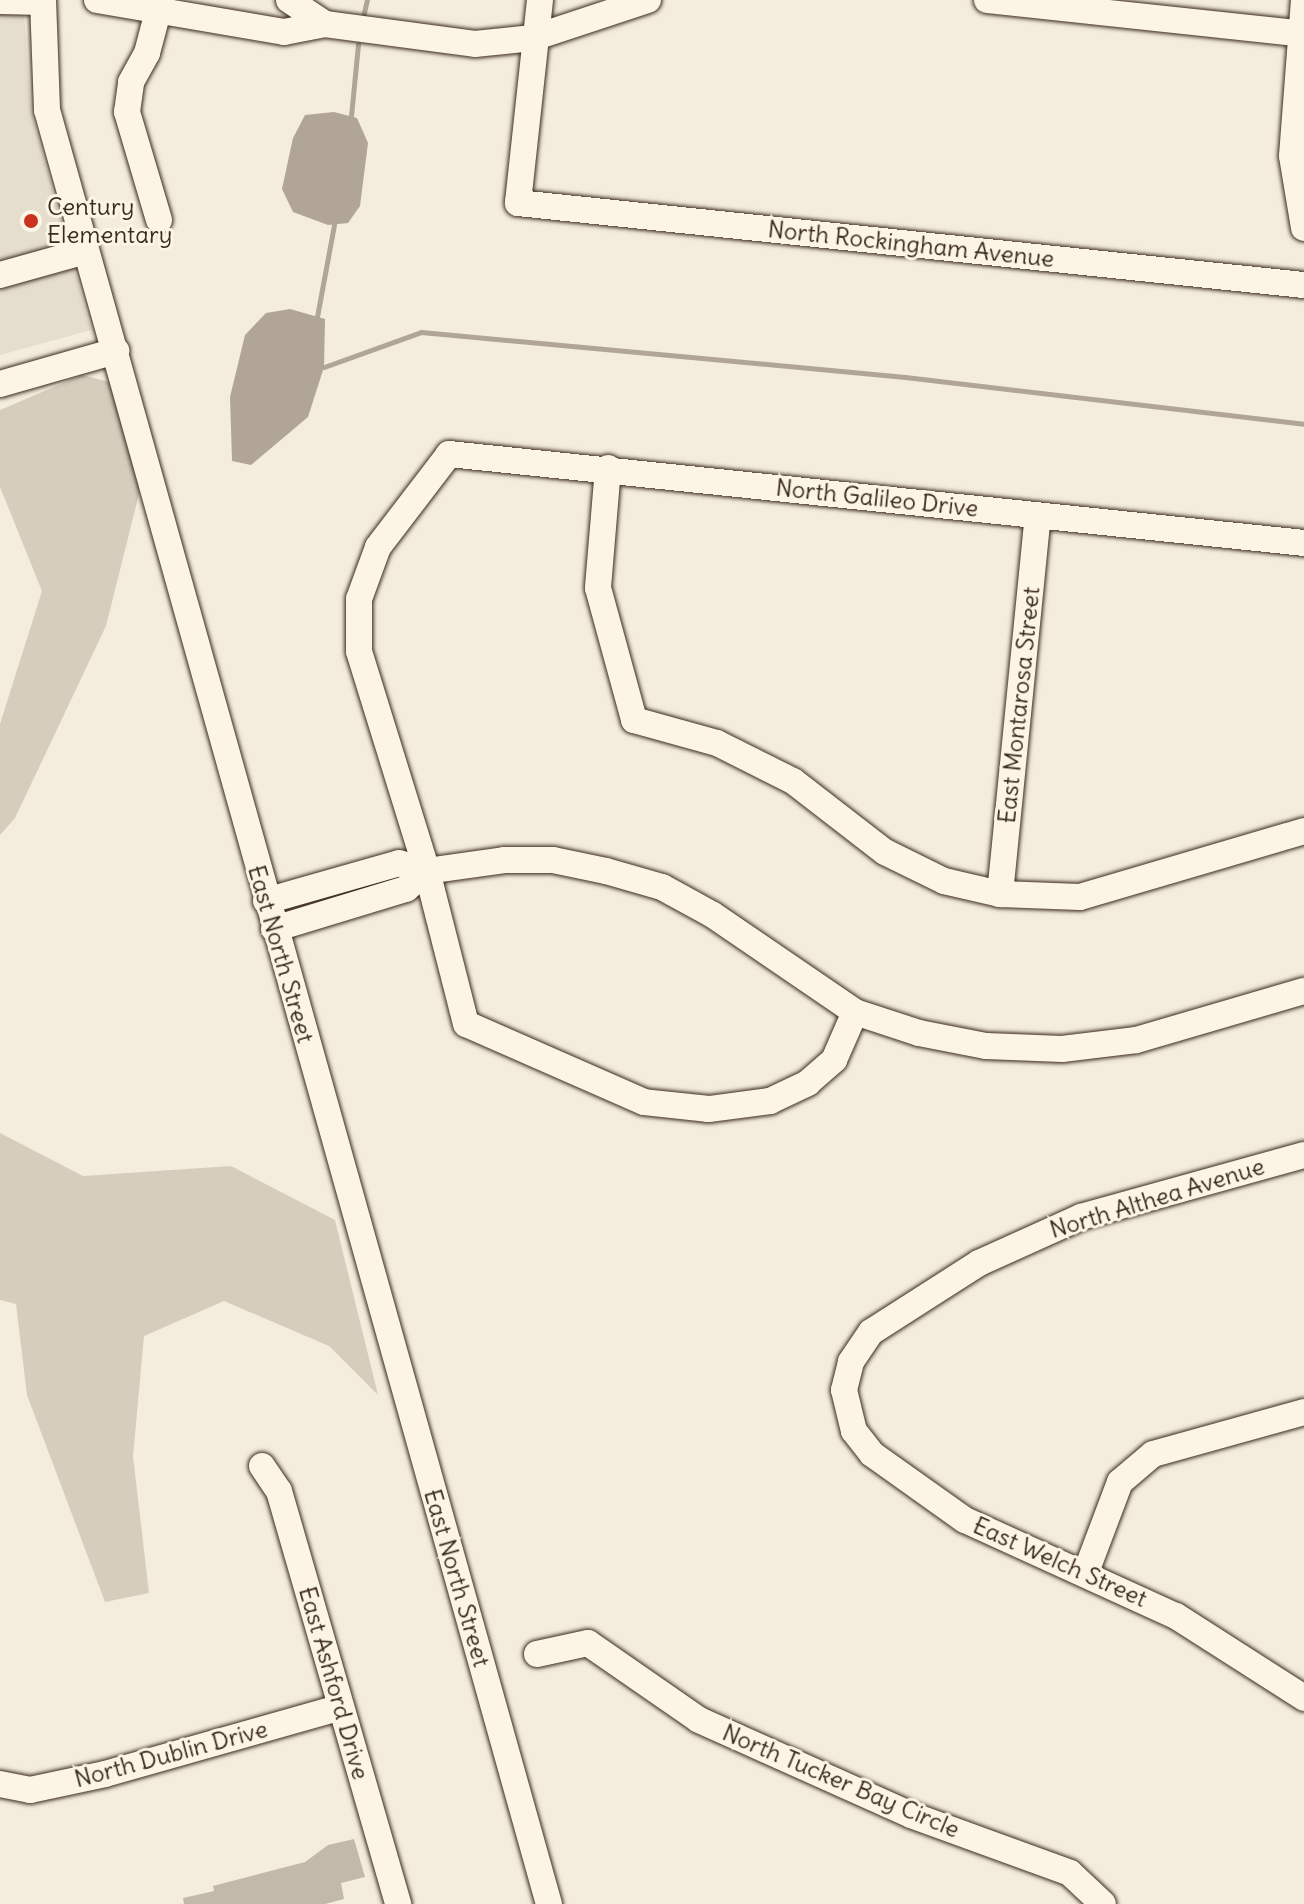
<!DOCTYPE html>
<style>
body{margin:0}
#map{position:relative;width:1304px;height:1904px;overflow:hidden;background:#f4eddd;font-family:Delius,sans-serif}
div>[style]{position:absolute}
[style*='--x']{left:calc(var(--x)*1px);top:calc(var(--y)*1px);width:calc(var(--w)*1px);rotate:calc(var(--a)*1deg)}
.built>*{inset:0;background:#e5ddce}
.green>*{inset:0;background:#d6cdbd}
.water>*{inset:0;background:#b0a596}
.stream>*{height:5px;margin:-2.5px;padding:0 2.5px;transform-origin:2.5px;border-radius:2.5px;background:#b0a596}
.building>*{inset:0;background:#c3b9aa}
.roads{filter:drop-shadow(0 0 2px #3b2a1e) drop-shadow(0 0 2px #3b2a1e)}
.minor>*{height:26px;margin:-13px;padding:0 13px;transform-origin:13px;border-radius:13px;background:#fcf5e5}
.dots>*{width:22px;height:22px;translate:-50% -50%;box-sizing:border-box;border:4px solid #fcf5e5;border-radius:50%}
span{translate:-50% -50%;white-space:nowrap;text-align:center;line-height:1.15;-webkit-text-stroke:6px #fcf5e5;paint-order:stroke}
.poi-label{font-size:24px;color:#3b2a1e}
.left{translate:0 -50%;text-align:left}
.street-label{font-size:24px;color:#3b2a1e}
</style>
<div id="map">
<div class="built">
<div style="clip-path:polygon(0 0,23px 0,31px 112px,91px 330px,0 355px)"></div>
</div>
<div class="green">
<div style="clip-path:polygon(82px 375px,113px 383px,140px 490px,106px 626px,15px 818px,0 835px,0 724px,42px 591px,0 487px,0 410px)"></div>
<div style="clip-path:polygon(0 1133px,83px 1176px,231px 1166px,335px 1220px,378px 1395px,329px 1346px,224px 1301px,144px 1336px,133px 1456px,149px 1593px,105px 1602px,27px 1395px,16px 1304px,0 1300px)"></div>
</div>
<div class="water">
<div style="clip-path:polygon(334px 112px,357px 118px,368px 143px,360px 206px,348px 223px,328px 225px,293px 212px,282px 189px,293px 138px,305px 115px)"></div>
<div style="clip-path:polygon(290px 309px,325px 319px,324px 367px,308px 417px,251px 465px,232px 461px,230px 397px,245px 335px,266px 313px)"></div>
</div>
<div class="stream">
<div style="--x:363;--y:17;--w:17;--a:-77"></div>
<div style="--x:351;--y:116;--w:72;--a:-84.4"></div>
<div style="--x:316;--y:322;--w:99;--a:-79.5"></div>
<div style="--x:324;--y:367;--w:103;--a:-19.8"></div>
<div style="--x:421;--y:332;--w:486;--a:5.3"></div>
<div style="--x:905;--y:377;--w:401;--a:6.7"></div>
</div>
<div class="building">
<div style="clip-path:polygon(354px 1839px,365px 1877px,341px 1883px,344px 1899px,325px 1904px,184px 1904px,183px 1898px,214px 1891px,213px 1886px,305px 1862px,328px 1845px)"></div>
</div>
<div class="roads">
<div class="minor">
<div style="--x:43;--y:0;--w:110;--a:87.9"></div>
<div style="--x:47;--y:110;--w:1863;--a:74.37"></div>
<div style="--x:97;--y:0;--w:190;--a:9.7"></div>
<div style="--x:284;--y:32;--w:42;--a:-11"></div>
<div style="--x:325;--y:24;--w:151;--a:7.6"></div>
<div style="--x:475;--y:44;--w:58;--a:-5.9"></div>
<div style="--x:533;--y:38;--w:121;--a:-18.3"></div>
<div style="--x:289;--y:0;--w:43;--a:33.7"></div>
<div style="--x:540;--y:0;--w:204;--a:96.2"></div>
<div style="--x:518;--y:203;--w:790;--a:5.96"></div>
<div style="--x:987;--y:0;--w:319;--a:6.1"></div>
<div style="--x:1304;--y:0;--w:156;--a:94.4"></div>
<div style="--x:1292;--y:156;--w:73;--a:80.5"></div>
<div style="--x:0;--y:1;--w:43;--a:1.3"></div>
<div style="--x:159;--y:220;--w:113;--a:-106.5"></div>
<div style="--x:127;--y:112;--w:30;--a:-82"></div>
<div style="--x:131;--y:82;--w:33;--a:-61"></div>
<div style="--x:147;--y:53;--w:55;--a:-75.2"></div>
<div style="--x:0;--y:275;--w:89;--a:-15.6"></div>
<div style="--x:0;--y:384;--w:121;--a:-15.9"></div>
<div style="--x:608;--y:468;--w:120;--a:94.8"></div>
<div style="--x:598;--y:588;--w:137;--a:74.7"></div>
<div style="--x:634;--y:720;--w:86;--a:15.5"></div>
<div style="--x:717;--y:743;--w:85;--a:26.6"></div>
<div style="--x:793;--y:781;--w:116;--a:37.7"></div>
<div style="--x:885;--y:852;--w:66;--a:26.2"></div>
<div style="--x:944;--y:881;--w:57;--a:13.1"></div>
<div style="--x:1000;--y:894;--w:80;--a:2.1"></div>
<div style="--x:1080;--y:897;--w:234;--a:-16.4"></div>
<div style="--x:1000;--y:894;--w:380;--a:-84.3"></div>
<div style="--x:266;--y:901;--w:138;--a:-15.9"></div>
<div style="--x:399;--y:863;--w:29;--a:16"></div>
<div style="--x:427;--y:871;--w:78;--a:-8.1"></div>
<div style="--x:504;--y:860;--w:49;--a:0"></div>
<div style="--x:553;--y:860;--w:54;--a:11.7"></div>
<div style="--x:606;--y:871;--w:58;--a:15.9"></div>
<div style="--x:662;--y:887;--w:58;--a:28.8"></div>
<div style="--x:713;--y:915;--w:172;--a:34.3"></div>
<div style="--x:855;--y:1012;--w:67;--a:18.2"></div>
<div style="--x:919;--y:1033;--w:68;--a:11"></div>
<div style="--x:986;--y:1046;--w:76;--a:2.3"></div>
<div style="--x:1062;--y:1049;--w:75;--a:-6.9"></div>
<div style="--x:1136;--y:1040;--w:175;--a:-16.3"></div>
<div style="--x:274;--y:929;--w:138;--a:-16.9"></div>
<div style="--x:406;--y:889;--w:28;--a:-41"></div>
<div style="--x:855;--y:1012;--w:52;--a:113.6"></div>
<div style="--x:834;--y:1060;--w:35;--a:139"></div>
<div style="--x:808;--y:1083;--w:42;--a:154.7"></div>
<div style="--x:770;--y:1101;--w:62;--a:172.5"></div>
<div style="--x:709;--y:1109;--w:65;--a:-173.9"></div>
<div style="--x:644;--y:1102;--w:194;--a:-156.3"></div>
<div style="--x:466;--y:1024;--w:158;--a:-104.3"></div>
<div style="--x:427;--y:871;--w:230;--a:-107.2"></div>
<div style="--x:359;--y:651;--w:52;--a:-90"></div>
<div style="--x:359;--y:599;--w:55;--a:-69.9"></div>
<div style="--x:378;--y:547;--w:117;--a:-52.6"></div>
<div style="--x:449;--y:454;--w:860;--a:5.94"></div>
<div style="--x:1304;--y:1155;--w:231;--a:164.5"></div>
<div style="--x:1081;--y:1217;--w:112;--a:155.7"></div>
<div style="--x:979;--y:1263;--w:128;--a:147.4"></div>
<div style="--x:871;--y:1332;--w:36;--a:124"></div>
<div style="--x:851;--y:1362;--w:29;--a:104"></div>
<div style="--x:844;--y:1390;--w:42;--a:76.3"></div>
<div style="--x:854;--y:1431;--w:29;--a:52"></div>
<div style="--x:872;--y:1454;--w:114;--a:35.4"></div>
<div style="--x:965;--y:1520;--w:232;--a:24.5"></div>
<div style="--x:1176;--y:1616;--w:152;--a:32.6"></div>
<div style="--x:262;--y:1466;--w:30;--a:56"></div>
<div style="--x:279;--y:1491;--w:430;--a:73.9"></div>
<div style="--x:1086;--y:1572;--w:96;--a:-69.3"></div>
<div style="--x:1120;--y:1482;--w:43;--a:-40.3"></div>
<div style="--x:1153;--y:1454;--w:157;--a:-15.5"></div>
<div style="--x:537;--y:1654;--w:52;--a:-12.2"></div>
<div style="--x:588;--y:1643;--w:135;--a:34.7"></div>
<div style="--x:699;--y:1720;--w:232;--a:24.1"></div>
<div style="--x:911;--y:1815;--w:169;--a:20"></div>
<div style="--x:1070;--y:1873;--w:45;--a:43.2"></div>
<div style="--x:0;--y:1784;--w:31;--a:11"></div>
<div style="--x:30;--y:1790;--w:77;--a:-12"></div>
<div style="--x:105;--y:1774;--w:245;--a:-15.8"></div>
</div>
</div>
<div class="dots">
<div style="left:31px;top:221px;background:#c8321e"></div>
</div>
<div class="poi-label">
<span class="left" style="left:47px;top:221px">Century<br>Elementary</span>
</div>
<div class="street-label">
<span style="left:911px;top:244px;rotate:6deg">North Rockingham Avenue</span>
<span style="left:877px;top:498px;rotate:6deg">North Galileo Drive</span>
<span style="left:1019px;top:705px;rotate:-84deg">East Montarosa Street</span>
<span style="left:281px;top:954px;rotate:74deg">East North Street</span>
<span style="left:1157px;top:1198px;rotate:-17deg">North Althea Avenue</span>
<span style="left:1060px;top:1562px;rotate:24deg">East Welch Street</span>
<span style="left:457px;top:1578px;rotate:74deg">East North Street</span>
<span style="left:334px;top:1683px;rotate:74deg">East Ashford Drive</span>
<span style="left:171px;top:1754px;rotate:-15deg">North Dublin Drive</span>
<span style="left:841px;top:1781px;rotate:23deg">North Tucker Bay Circle</span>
</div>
</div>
